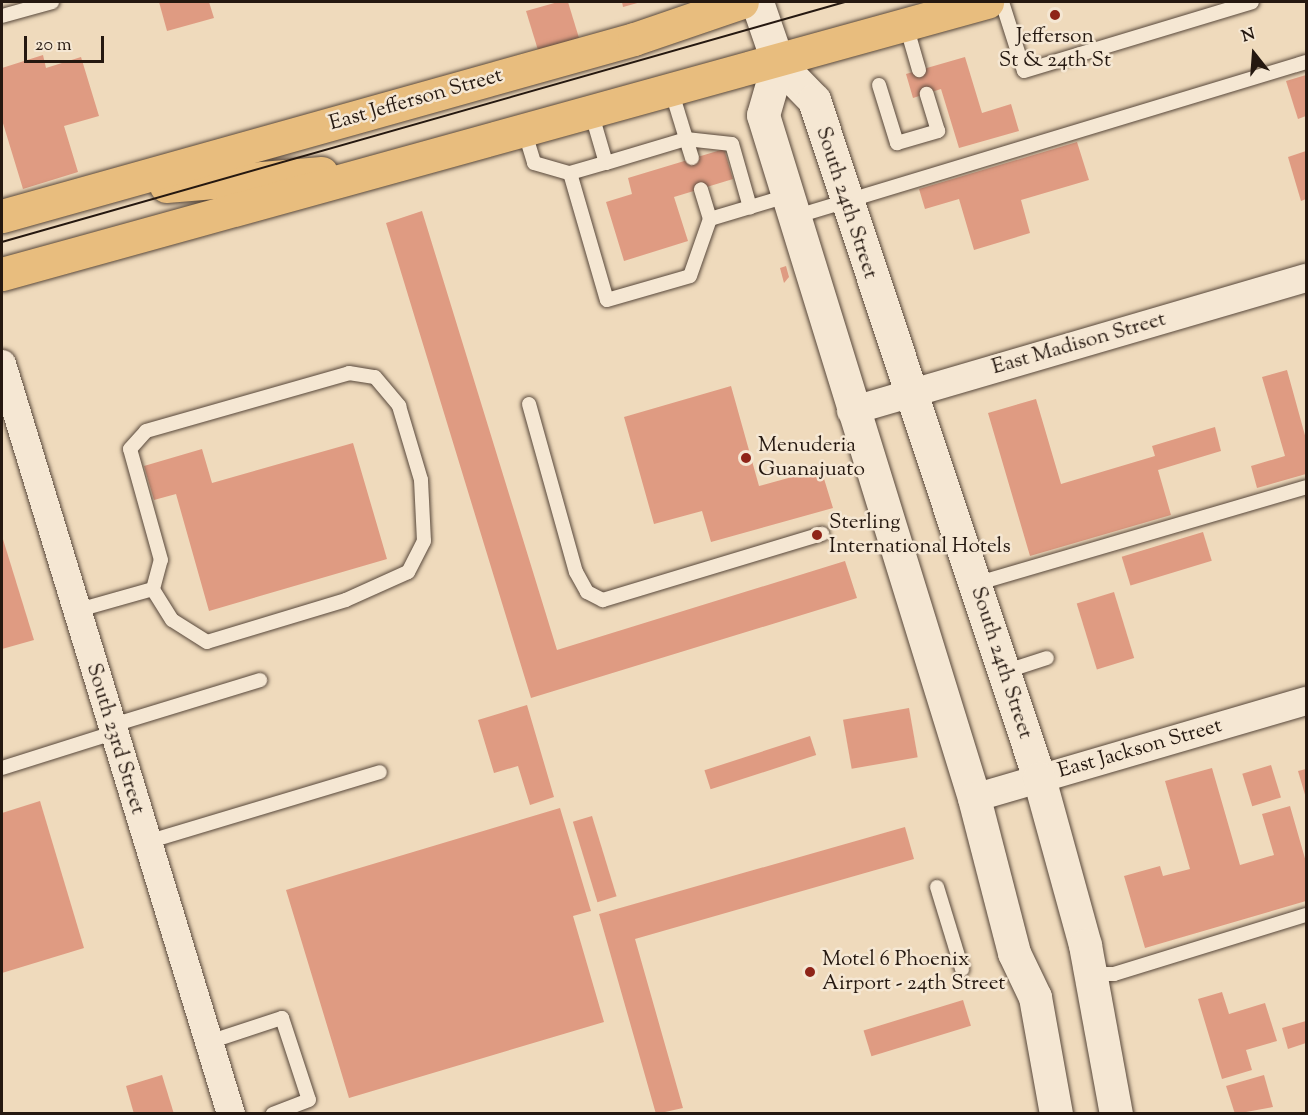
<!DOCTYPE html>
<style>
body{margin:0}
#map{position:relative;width:1308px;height:1115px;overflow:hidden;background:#efdabc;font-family:"Sorts Mill Goudy",serif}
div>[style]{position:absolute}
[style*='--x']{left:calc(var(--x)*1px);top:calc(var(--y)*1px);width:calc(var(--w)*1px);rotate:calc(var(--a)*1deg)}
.building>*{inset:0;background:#df9b82;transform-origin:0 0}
.roads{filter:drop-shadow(0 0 2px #58483b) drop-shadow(0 0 2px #58483b)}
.lane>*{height:14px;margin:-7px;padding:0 7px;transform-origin:7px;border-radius:7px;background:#f5e7d3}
.street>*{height:28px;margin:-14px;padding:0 14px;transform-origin:14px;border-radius:14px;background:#f5e7d3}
.secondary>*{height:33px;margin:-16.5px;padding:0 16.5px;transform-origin:16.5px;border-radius:16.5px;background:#f5e7d3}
.primary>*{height:33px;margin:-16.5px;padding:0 16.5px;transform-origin:16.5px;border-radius:16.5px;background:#e8bd7e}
.tram>*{height:1.5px;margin:-0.75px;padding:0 0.75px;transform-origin:0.75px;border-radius:0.75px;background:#251810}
.dots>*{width:16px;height:16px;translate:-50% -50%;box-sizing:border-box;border:3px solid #f5e7d3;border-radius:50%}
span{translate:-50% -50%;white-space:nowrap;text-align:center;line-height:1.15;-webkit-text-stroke:5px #f5e7d3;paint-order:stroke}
.poi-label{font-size:21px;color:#251810}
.left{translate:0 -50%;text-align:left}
.street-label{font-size:21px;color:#251810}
.frame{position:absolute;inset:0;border:3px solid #251810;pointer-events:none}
.north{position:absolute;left:1224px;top:24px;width:60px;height:60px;-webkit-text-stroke:4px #f5e7d3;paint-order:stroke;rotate:343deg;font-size:16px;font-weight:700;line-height:24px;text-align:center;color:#251810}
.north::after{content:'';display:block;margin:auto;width:21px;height:27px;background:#251810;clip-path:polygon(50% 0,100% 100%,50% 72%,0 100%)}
.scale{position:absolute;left:24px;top:36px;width:80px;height:27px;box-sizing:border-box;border:3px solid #251810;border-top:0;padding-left:8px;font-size:18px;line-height:21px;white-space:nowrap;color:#251810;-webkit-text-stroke:4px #f5e7d3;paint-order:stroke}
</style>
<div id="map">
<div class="building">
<div style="clip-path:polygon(159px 2px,209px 2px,214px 18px,167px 31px)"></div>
<div style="clip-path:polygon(558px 2px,568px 2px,579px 38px,538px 50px,526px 11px)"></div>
<div style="clip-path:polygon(622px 2px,641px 2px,623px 7px)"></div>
<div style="clip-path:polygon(43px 55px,46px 68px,81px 57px,99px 116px,64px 126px,78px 172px,23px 189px,2px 120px,2px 68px)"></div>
<div style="clip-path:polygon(965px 57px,982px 113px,1011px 104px,1019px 131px,959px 148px,941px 89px,913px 98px,906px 74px)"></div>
<div style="clip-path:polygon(1306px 75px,1306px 116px,1298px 119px,1286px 81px)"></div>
<div style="clip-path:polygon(1077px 142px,1089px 180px,1021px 200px,1030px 233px,974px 250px,959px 199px,925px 209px,919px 189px)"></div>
<div style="clip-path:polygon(724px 149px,733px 179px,674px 197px,688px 241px,624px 261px,606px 202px,632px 194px,628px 178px)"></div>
<div style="clip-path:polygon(1306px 151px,1306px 199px,1301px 201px,1288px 157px)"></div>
<div style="clip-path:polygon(422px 211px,557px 650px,845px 561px,857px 598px,531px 698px,386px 223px)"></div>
<div style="clip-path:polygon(786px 266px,789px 277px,784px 283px,780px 268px)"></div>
<div style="clip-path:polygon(1287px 370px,1306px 439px,1306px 474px,1257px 488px,1251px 466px,1285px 456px,1262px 377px)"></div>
<div style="clip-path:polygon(731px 386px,759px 486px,821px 469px,833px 508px,711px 542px,702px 511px,654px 524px,624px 417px)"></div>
<div style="clip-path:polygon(1036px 399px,1061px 484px,1155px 456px,1152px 446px,1215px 427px,1221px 451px,1158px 470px,1171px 515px,1030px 556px,988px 413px)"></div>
<div style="clip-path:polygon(353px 443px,387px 559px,209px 611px,176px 494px,154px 500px,144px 466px,202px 449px,212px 483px)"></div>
<div style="left:1203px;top:532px;width:30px;height:85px;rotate:73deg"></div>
<div style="clip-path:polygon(2px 536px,34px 640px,2px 649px)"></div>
<div style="left:1114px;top:592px;width:69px;height:39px;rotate:73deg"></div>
<div style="clip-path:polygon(527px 705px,554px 797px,530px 805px,518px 766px,494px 773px,478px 720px)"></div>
<div style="left:909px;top:708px;width:50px;height:67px;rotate:80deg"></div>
<div style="left:810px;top:736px;width:20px;height:111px;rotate:72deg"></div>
<div style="left:1271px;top:765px;width:34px;height:30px;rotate:73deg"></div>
<div style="clip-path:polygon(1212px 768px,1240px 865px,1274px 855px,1262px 814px,1290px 806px,1306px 862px,1306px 901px,1145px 948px,1124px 876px,1160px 866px,1163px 876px,1190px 869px,1165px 781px)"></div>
<div style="clip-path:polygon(1306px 769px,1306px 798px,1298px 771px)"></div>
<div style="clip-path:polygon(40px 801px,84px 948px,2px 973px,2px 813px)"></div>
<div style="clip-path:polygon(560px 808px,591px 911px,573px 916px,604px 1022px,349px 1098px,286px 890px)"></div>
<div style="left:592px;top:816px;width:84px;height:20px;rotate:73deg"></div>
<div style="clip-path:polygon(905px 827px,914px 859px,635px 939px,683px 1108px,656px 1114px,599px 914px)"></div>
<div style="clip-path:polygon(1222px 992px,1229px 1014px,1265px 1003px,1277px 1041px,1246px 1050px,1252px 1070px,1222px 1079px,1198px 999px)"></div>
<div style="left:963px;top:1000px;width:27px;height:104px;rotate:73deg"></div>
<div style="clip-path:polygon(1306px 1021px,1306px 1043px,1288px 1049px,1282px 1028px)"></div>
<div style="clip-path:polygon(162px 1075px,174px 1114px,134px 1114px,126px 1086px)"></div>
<div style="clip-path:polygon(1264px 1075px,1273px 1107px,1235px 1114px,1226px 1086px)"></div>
</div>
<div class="roads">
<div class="lane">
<div style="--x:1002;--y:2;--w:72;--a:72.3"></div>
<div style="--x:1024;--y:71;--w:238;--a:-16.8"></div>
<div style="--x:2;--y:16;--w:52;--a:-15.6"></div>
<div style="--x:906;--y:25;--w:47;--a:73.9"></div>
<div style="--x:879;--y:85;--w:61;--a:72.8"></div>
<div style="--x:897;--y:143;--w:43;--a:-16.3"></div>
<div style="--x:938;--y:131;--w:39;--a:-107"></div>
<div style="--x:672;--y:93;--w:68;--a:72.9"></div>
<div style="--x:525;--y:133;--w:31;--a:73"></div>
<div style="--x:534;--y:163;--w:37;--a:16"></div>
<div style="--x:570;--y:173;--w:132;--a:73.8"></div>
<div style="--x:607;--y:300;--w:86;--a:-16.1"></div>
<div style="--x:690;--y:276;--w:60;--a:-70.7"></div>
<div style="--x:710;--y:219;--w:31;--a:-107"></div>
<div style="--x:606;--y:163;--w:84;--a:-16.7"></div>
<div style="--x:686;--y:139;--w:46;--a:6.2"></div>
<div style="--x:732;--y:144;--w:66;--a:74.1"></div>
<div style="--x:570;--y:173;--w:37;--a:-16"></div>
<div style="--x:606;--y:163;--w:50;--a:-106.3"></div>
<div style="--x:794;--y:217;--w:535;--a:-16.84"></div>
<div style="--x:710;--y:219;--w:80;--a:-16.6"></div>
<div style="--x:529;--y:404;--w:174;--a:74.4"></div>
<div style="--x:576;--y:572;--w:23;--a:61"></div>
<div style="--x:587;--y:592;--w:18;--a:27"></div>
<div style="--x:603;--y:600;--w:229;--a:-16.8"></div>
<div style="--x:975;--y:584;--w:345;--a:-16.3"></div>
<div style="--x:75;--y:611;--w:81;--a:-15.8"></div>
<div style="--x:153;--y:589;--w:30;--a:-75"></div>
<div style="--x:161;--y:560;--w:115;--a:-105.6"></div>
<div style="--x:130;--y:449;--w:24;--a:-48"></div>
<div style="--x:146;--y:431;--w:211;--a:-15.9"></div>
<div style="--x:349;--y:373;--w:26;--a:9"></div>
<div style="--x:375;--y:377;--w:38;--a:50"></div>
<div style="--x:399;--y:406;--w:77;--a:73.4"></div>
<div style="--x:421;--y:480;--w:61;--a:87.2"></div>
<div style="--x:424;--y:541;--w:35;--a:117"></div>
<div style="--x:408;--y:572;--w:68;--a:155.7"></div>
<div style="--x:346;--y:600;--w:145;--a:163.2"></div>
<div style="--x:207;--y:642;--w:41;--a:-147.8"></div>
<div style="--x:172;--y:620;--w:36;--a:-122"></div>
<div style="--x:1004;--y:672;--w:45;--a:-18"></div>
<div style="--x:110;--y:726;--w:157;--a:-17"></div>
<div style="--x:2;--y:768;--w:116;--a:-17.5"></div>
<div style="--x:147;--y:842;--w:243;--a:-16.7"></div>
<div style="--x:937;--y:887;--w:86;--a:73"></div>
<div style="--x:1091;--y:974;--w:23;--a:0"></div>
<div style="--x:1114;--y:974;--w:201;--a:-17.1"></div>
<div style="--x:209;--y:1042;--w:77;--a:-18.2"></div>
<div style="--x:282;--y:1018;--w:86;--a:71.8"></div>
<div style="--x:309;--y:1100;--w:39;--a:159"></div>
</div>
<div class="street">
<div style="--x:2;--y:364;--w:784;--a:73.02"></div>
<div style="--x:851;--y:411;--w:474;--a:-16.3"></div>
<div style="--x:974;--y:798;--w:346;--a:-16.3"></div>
</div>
<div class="secondary">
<div style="--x:757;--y:2;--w:65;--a:71"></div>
<div style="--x:778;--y:63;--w:52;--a:45.8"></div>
<div style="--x:814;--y:100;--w:714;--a:71.64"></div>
<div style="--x:1039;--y:778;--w:173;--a:74.6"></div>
<div style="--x:1085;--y:945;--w:172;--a:79.6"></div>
<div style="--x:778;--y:63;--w:54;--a:106.1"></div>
<div style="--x:763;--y:115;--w:715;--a:72.83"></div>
<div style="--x:974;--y:798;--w:160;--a:75.5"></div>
<div style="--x:1014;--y:953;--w:49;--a:64.5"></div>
<div style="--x:1035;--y:997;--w:119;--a:79.8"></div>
</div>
<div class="primary">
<div style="--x:166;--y:186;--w:156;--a:-4.8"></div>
<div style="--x:2;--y:216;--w:656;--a:-15.65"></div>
<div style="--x:634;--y:39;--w:114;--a:-18.9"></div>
<div style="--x:2;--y:274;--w:1022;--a:-15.44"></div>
</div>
</div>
<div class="tram">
<div style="--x:2;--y:242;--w:876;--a:-15.89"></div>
</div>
<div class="dots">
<div style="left:1055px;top:15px;background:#8f2418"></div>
<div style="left:746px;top:458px;background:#8f2418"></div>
<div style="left:817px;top:535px;background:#8f2418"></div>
<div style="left:810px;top:972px;background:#8f2418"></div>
</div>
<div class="poi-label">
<span style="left:1055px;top:49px">Jefferson<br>St &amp; 24th St</span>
<span class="left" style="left:758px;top:458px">Menuderia<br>Guanajuato</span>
<span class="left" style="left:829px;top:535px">Sterling<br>International Hotels</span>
<span class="left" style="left:822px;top:972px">Motel 6 Phoenix<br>Airport - 24th Street</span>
</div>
<div class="street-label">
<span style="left:416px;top:100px;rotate:-16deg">East Jefferson Street</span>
<span style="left:846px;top:203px;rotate:72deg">South 24th Street</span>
<span style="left:1079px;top:344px;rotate:-16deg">East Madison Street</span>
<span style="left:1001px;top:663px;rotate:72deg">South 24th Street</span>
<span style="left:115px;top:739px;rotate:73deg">South 23rd Street</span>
<span style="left:1140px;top:749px;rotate:-16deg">East Jackson Street</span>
</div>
<div class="frame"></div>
<div class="north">N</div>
<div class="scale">20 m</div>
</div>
